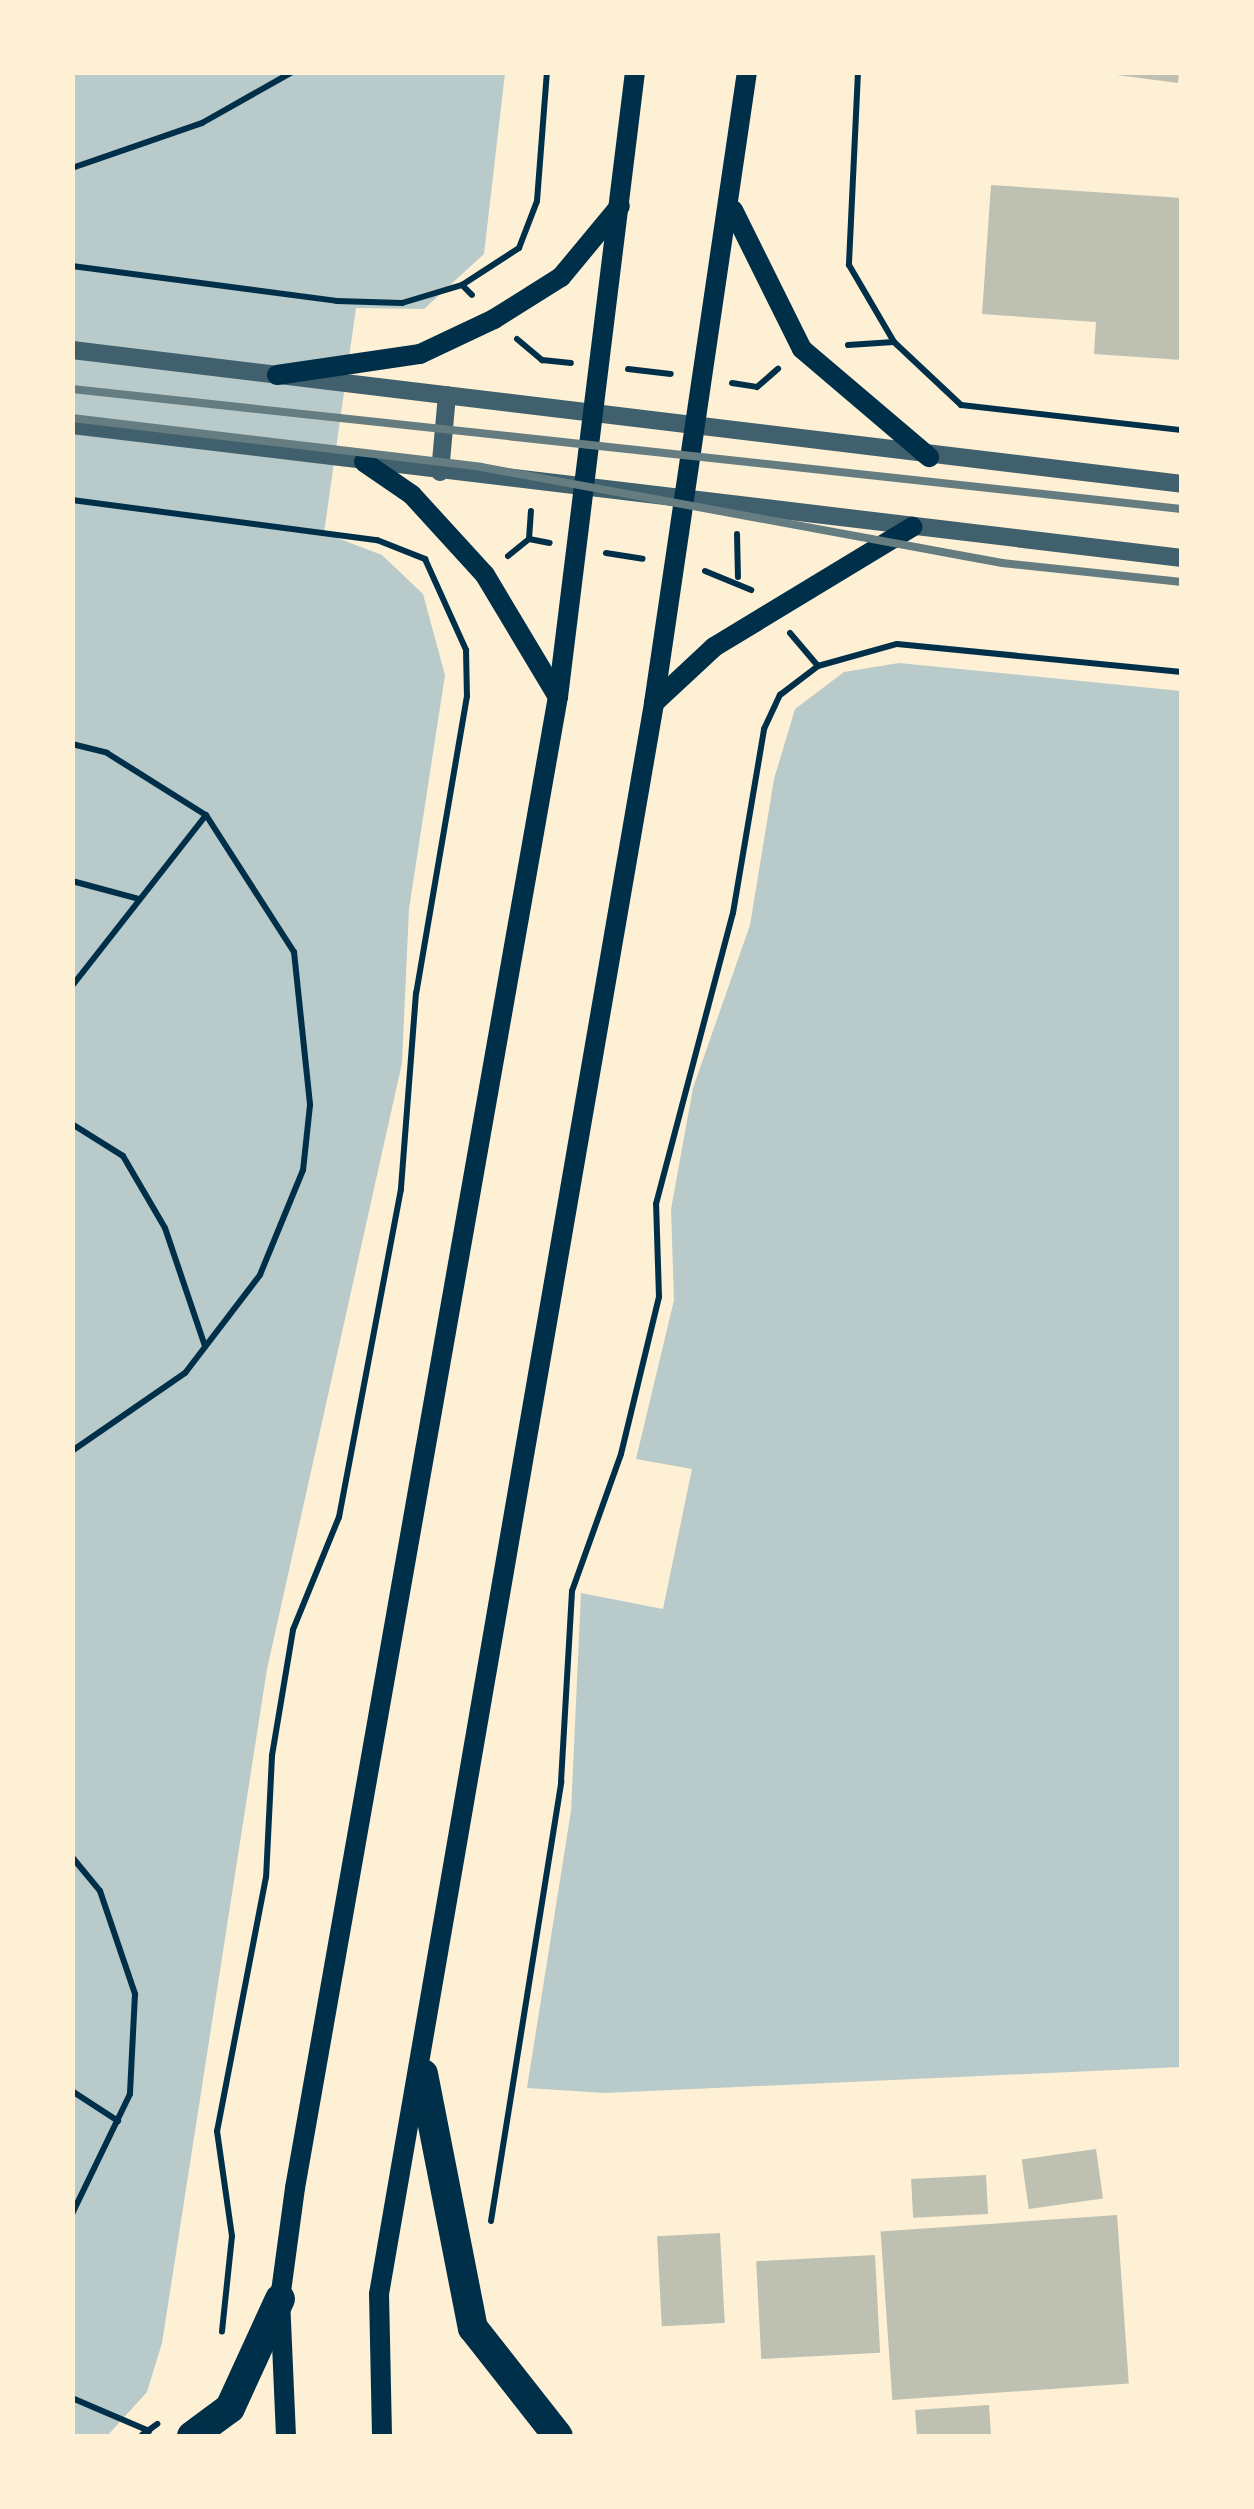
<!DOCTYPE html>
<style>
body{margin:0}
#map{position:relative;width:1254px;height:2509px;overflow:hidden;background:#fdf0d5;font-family:Barlow,sans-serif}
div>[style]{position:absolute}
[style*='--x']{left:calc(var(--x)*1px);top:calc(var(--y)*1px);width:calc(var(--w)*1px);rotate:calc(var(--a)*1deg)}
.green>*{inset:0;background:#b9caca}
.building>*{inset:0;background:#bec0b2;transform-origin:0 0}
.path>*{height:6px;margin:-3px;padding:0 3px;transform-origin:3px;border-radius:3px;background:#003049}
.tertiary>*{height:18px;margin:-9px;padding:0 9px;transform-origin:9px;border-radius:9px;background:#3f606c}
.secondary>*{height:20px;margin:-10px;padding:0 10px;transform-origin:10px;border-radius:10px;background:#003049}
.motorway>*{height:30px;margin:-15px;padding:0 15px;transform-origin:15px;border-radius:15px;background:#003049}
.rail>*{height:8px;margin:-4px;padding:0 4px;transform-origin:4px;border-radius:4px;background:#657d81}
span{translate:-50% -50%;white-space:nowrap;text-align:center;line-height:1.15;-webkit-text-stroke:9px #fdf0d5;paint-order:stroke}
.frame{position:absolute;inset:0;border:75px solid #fdf0d5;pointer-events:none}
</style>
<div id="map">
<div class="green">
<div style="clip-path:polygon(72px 73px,505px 73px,484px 254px,424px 309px,356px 308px,324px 533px,382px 555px,423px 594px,445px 675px,409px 909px,402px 1063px,267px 1669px,162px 2343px,147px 2392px,107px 2436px,72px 2436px)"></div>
<div style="clip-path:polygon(899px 663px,1181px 691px,1181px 2067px,605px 2093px,527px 2088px,571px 1811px,581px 1593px,663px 1609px,692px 1469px,636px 1459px,674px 1300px,671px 1209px,693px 1088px,750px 925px,774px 779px,795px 709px,844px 672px)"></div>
</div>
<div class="building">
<div style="clip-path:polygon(1094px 72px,1179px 72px,1178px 83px)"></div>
<div style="clip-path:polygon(991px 185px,1182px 198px,1182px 360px,1094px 354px,1096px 322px,982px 314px)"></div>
<div style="left:1096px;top:2149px;width:50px;height:75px;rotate:82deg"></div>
<div style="left:986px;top:2175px;width:39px;height:75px;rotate:87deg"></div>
<div style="left:1117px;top:2215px;width:169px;height:237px;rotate:86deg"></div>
<div style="left:720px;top:2233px;width:90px;height:63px;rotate:87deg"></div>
<div style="left:875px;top:2255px;width:98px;height:119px;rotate:87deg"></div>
<div style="clip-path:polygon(989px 2405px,991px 2436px,917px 2436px,915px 2410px)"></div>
</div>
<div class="path">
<div style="--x:858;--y:72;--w:193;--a:92.7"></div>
<div style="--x:849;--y:265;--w:89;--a:59.7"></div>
<div style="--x:72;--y:168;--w:138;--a:-19.1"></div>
<div style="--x:202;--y:123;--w:103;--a:-29.5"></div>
<div style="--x:72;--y:266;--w:267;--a:7.5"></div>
<div style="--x:337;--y:301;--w:65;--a:1.8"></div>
<div style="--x:402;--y:303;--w:63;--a:-16.7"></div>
<div style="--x:462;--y:285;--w:14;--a:45"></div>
<div style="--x:462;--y:285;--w:68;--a:-33"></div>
<div style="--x:519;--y:248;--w:50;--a:-69"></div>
<div style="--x:537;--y:201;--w:129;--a:-85.6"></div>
<div style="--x:517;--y:339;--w:33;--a:40"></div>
<div style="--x:542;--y:360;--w:29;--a:6"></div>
<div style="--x:848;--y:345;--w:46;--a:-3.7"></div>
<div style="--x:894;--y:342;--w:92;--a:43.2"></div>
<div style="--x:961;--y:405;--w:222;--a:6.5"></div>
<div style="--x:628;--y:369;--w:43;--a:6.6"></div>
<div style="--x:732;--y:383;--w:25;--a:9"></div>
<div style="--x:757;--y:387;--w:28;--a:-41"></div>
<div style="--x:72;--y:500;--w:308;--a:7.5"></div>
<div style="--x:377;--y:540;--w:52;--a:21.6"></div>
<div style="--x:425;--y:559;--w:100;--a:65.7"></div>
<div style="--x:466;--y:650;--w:46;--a:88.8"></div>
<div style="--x:467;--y:696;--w:301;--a:99.7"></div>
<div style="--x:416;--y:993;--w:197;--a:94.4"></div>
<div style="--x:401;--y:1189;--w:334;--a:100.7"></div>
<div style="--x:339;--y:1517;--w:122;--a:112.2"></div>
<div style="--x:293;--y:1630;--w:128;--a:99.5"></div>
<div style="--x:272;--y:1756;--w:121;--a:92.8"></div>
<div style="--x:266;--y:1877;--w:259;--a:100.9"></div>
<div style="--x:217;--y:2131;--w:106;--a:81.9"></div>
<div style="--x:232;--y:2236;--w:96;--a:96"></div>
<div style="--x:737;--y:534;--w:43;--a:88.7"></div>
<div style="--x:529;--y:539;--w:28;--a:-86"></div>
<div style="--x:606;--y:553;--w:37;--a:9"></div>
<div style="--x:508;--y:556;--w:27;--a:-39"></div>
<div style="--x:529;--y:539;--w:21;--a:11"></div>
<div style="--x:705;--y:571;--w:50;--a:22.4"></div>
<div style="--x:790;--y:633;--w:43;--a:49.7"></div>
<div style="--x:818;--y:666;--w:82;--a:-15.6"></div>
<div style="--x:897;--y:644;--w:286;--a:5.6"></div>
<div style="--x:72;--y:744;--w:36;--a:14"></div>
<div style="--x:107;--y:753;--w:117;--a:32.1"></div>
<div style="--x:206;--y:815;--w:163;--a:57.3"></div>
<div style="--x:294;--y:952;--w:154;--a:84"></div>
<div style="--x:310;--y:1105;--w:65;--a:96.1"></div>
<div style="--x:303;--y:1170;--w:113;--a:112.3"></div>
<div style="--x:260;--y:1275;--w:123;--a:127.4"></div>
<div style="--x:185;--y:1373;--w:137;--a:145.4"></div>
<div style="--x:72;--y:881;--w:69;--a:15"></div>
<div style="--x:72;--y:986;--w:217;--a:-51.9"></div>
<div style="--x:72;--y:1069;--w:45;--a:90"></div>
<div style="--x:72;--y:1124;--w:60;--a:32.1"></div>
<div style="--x:123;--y:1156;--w:83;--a:59.7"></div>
<div style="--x:165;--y:1228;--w:125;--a:71.3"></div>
<div style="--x:72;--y:1857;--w:44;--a:50.5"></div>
<div style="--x:100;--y:1891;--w:109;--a:71.2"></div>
<div style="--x:135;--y:1994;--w:100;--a:92.9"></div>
<div style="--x:130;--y:2094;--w:133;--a:115.8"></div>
<div style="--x:72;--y:2091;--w:55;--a:33.1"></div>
<div style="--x:491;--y:2221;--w:445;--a:-80.9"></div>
<div style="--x:561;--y:1782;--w:191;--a:-86.7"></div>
<div style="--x:572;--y:1591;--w:145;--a:-70.3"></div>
<div style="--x:621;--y:1454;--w:162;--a:-76.4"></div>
<div style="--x:659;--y:1297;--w:93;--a:-91.8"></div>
<div style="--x:656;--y:1204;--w:301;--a:-75.2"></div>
<div style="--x:733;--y:913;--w:187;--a:-80.4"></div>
<div style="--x:764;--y:729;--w:38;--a:-65"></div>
<div style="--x:780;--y:695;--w:48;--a:-37.3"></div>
<div style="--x:72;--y:2398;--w:84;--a:23.2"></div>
<div style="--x:142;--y:2435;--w:19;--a:-36"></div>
</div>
<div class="tertiary">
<div style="--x:72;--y:350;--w:1118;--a:6.88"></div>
<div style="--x:72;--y:425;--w:1118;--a:6.83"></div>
<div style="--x:440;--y:472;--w:77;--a:-84.8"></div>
</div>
<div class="secondary">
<div style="--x:733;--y:210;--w:155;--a:63.6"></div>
<div style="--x:802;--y:349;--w:167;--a:40.4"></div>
<div style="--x:277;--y:375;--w:145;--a:-8.4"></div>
<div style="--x:420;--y:354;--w:82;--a:-25.3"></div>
<div style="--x:494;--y:319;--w:79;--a:-32.1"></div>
<div style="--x:561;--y:277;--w:92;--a:-50.3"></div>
<div style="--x:364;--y:462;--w:58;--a:34.5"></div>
<div style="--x:412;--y:495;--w:108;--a:47.6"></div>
<div style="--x:485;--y:575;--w:142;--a:59.1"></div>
<div style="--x:654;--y:703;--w:82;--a:-43"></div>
<div style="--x:714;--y:647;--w:232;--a:-31.2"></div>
<div style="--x:286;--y:2436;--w:137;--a:-92.5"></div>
<div style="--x:280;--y:2299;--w:112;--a:-82.3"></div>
<div style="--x:295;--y:2188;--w:1514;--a:-80"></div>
<div style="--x:558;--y:697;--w:630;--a:-82.98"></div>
<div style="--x:382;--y:2436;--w:142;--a:-91.2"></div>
<div style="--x:379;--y:2294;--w:1615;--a:-80.19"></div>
<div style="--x:654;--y:703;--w:638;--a:-81.62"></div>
</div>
<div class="motorway">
<div style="--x:423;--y:2074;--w:259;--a:78.9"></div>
<div style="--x:473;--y:2328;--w:137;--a:51.8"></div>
<div style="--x:192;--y:2436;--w:47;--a:-36.4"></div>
<div style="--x:230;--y:2408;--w:120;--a:-65.4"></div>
</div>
<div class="rail">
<div style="--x:72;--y:389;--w:1116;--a:6.17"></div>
<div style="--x:72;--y:418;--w:412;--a:6.8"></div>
<div style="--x:481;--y:467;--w:530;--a:10.44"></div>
<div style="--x:1002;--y:563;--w:181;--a:6"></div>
</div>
<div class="frame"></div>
</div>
